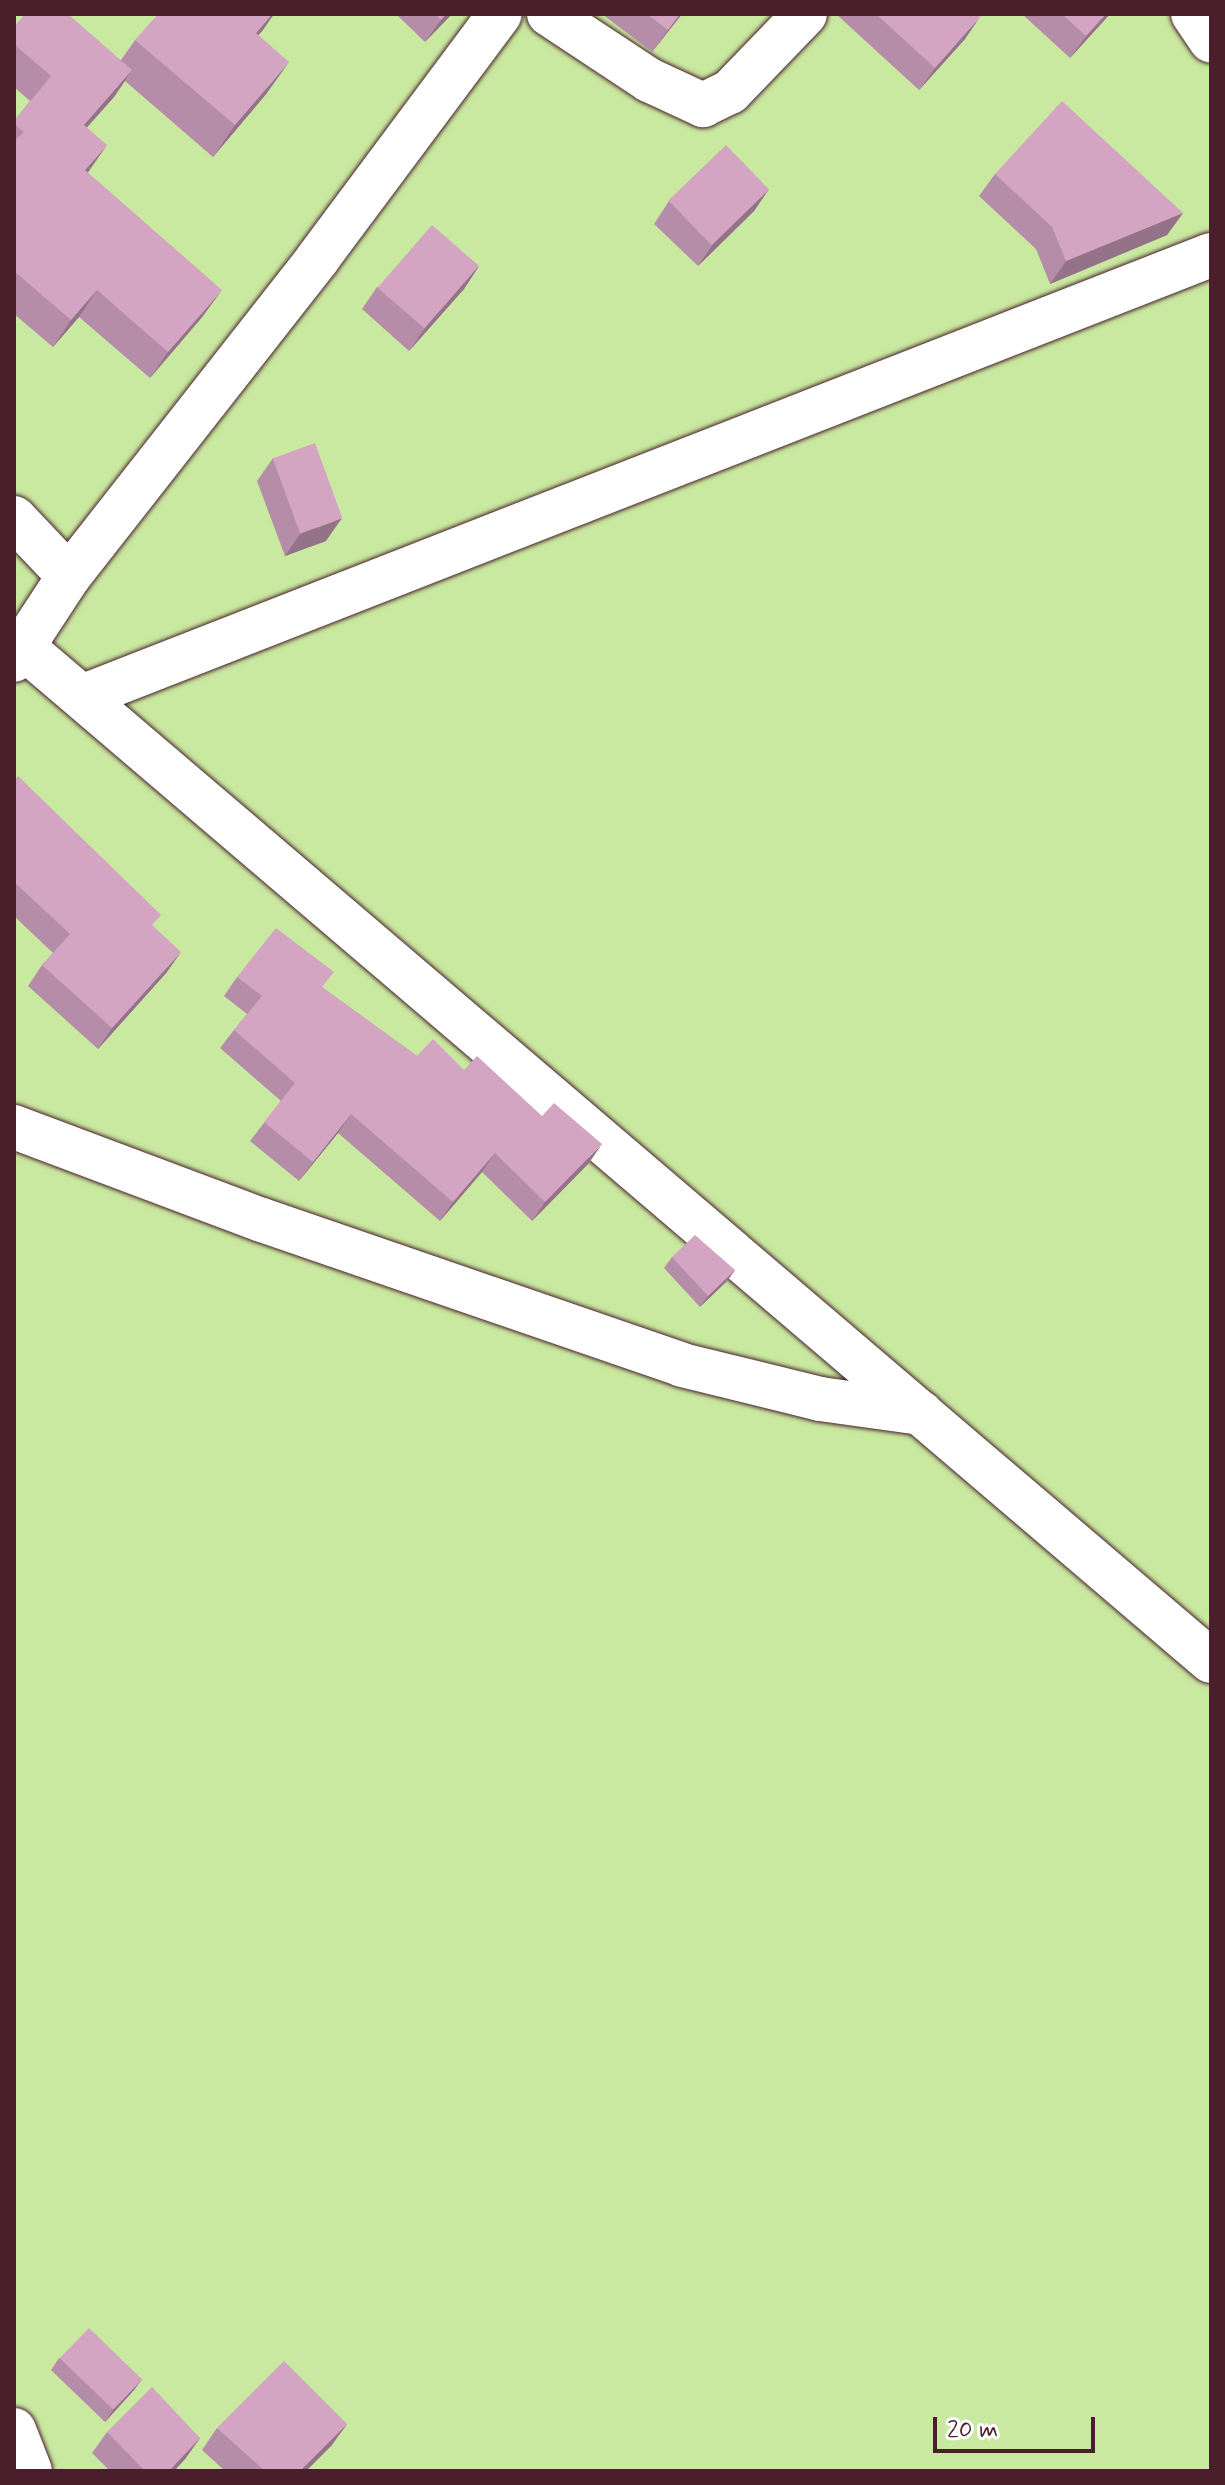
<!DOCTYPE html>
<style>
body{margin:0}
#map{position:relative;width:1225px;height:2485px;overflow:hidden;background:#fff;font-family:Mynerve,sans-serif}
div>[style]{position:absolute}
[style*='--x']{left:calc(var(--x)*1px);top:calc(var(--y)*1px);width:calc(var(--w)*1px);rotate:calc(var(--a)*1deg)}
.green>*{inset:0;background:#cae9a0;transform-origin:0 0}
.roads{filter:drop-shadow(0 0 2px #4a1f2b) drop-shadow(0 0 2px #4a1f2b)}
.minor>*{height:44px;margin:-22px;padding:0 22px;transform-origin:22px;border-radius:22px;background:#fff}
.wall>*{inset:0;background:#b68da8}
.shaded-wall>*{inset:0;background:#947388}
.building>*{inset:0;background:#d4a4c3;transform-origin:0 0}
span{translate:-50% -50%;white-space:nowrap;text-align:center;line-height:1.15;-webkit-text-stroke:6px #fff;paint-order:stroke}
.frame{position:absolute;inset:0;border:16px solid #4a1f2b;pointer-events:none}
.scale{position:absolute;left:933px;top:2417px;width:162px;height:36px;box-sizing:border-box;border:4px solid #4a1f2b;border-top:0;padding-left:10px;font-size:24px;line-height:28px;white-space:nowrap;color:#4a1f2b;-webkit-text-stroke:6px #fff;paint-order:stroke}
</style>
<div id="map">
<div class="green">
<div style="left:14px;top:14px;width:1197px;height:2457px"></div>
</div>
<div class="roads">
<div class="minor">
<div style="--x:549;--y:14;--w:120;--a:33.4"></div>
<div style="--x:649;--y:80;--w:60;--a:24.8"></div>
<div style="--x:703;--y:105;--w:30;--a:-26"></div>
<div style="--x:730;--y:92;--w:108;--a:-46.1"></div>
<div style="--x:1193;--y:14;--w:32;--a:56"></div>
<div style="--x:14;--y:518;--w:80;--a:46.5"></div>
<div style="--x:69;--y:576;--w:100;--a:123.2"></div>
<div style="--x:69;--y:576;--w:404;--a:-51.9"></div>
<div style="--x:318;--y:258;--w:304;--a:-53.3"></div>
<div style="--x:24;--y:648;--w:1560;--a:40.48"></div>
<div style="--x:84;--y:696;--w:1210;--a:-21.37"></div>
<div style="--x:14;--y:1127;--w:265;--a:20.6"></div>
<div style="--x:262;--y:1220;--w:444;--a:19"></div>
<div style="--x:682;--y:1365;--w:142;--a:13.8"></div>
<div style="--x:820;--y:1399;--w:102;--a:7.9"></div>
<div style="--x:14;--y:2430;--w:44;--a:68.7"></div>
</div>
</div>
<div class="wall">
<div style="clip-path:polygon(396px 14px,452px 14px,425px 42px)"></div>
<div style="clip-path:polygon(602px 14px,682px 14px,652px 52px)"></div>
<div style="clip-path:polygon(836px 14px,977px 14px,965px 39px,919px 90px)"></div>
<div style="clip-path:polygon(1022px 14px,1110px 14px,1070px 58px)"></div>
<div style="clip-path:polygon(14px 27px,121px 60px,135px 40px,263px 30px,258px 35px,267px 93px,213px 157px,125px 81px,114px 97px,87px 127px,88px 173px,203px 316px,150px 378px,79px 317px,53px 347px,14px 314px,14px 121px,30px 101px,14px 87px)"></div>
<div style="clip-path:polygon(995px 174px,1183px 213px,1167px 235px,1050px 284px,1036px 249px,979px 196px)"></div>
<div style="clip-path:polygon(769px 189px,754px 211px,698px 266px,654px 224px,669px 201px)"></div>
<div style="clip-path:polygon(479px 266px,464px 289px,409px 351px,362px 309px,377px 287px)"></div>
<div style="clip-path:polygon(273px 458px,326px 541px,285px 556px,257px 481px)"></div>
<div style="clip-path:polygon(14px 781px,153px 927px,167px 972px,98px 1049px,28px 986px,42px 965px,53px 953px,14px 916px)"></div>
<div style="clip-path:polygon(237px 977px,323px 988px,417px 1056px,464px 1070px,589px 1163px,532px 1221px,482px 1172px,440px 1221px,338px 1133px,299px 1181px,250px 1141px,281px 1101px,220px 1048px,234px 1030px,247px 1014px,224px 996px)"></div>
<div style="clip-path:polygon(672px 1257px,735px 1270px,727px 1281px,700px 1307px,664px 1268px)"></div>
<div style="clip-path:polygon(59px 2358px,142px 2379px,134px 2390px,105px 2422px,51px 2370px)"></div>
<div style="clip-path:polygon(347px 2424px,331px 2446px,306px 2471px,225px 2471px,202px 2450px,217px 2428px)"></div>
<div style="clip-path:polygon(107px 2432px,200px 2438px,185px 2459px,174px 2471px,110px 2471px,92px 2453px)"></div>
</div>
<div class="shaded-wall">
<div style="clip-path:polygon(272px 14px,274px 14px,263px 30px,234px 64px,256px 33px)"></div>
<div style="clip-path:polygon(446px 14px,452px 14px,425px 42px,441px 20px)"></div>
<div style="clip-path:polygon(680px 14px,682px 14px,652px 52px,668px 30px)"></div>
<div style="clip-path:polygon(1106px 14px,1110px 14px,1070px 58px,1086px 36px)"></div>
<div style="clip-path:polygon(980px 17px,965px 39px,919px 90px,935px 68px)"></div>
<div style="clip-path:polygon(289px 62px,267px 93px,213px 157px,235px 125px)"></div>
<div style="clip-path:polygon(132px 70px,114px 97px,65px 152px,84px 125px)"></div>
<div style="clip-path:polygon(107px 145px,89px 171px,66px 197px,85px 170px)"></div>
<div style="clip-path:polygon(769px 189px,754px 211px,698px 266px,713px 244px)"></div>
<div style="clip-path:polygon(1183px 213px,1167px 235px,1050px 284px,1066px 261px)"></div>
<div style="clip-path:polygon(479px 266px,464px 289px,409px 351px,425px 328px)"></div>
<div style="clip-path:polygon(97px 290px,79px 317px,53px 347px,71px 320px)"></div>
<div style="clip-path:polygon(222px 290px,203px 316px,150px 378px,168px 352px)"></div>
<div style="clip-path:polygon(342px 518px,326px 541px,285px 556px,300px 534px)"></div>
<div style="clip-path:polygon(181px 952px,167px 972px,98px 1049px,112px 1028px)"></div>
<div style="clip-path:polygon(351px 1114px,338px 1133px,299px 1181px,313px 1162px)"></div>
<div style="clip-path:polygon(602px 1144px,589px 1163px,532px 1221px,545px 1202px)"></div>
<div style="clip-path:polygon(495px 1153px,482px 1172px,440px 1221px,453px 1202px)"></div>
<div style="clip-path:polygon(735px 1270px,727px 1281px,700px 1307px,708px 1296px)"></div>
<div style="clip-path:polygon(142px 2379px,134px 2390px,105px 2422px,113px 2410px)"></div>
<div style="clip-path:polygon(347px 2424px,331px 2446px,306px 2471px,300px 2471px)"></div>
<div style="clip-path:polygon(200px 2438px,185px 2459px,174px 2471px,169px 2471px)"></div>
</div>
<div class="building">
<div style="clip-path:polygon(25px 14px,68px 14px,132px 70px,84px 125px,107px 145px,85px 170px,222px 290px,168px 352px,97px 290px,71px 320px,14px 271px,14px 141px,24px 132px,14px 124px,14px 121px,51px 76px,14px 44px,14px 27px)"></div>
<div style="clip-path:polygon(158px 14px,272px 14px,256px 33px,289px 62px,235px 125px,135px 40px)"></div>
<div style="clip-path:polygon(435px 14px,446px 14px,441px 20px)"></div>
<div style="clip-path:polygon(647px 14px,680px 14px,668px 30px)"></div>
<div style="clip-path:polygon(876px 14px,977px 14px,980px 17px,935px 68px)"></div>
<div style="clip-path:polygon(1062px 14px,1106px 14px,1086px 36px)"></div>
<div style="clip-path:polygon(1062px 101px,1183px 213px,1066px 261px,1052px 227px,995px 174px)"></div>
<div style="left:726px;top:145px;width:62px;height:80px;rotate:46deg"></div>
<div style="left:432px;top:225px;width:62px;height:83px;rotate:41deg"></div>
<div style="left:315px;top:443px;width:80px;height:45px;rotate:70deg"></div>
<div style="clip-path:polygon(18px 776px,161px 915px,152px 925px,181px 952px,112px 1028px,42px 965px,70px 934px,14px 882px,14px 781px)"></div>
<div style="clip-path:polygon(276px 928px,334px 972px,322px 987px,417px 1056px,433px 1039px,464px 1070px,477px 1056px,542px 1116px,554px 1103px,602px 1144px,545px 1202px,495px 1153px,453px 1202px,351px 1114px,313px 1162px,264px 1122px,295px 1083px,234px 1030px,262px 996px,237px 977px)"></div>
<div style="clip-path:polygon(695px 1235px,735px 1270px,708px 1296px,672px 1257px)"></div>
<div style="left:89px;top:2328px;width:74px;height:42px;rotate:44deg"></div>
<div style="clip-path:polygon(284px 2361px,347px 2424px,300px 2471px,265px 2471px,217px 2428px)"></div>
<div style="clip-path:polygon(152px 2387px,200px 2438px,169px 2471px,145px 2471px,107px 2432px)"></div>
</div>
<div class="frame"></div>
<div class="scale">20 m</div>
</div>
